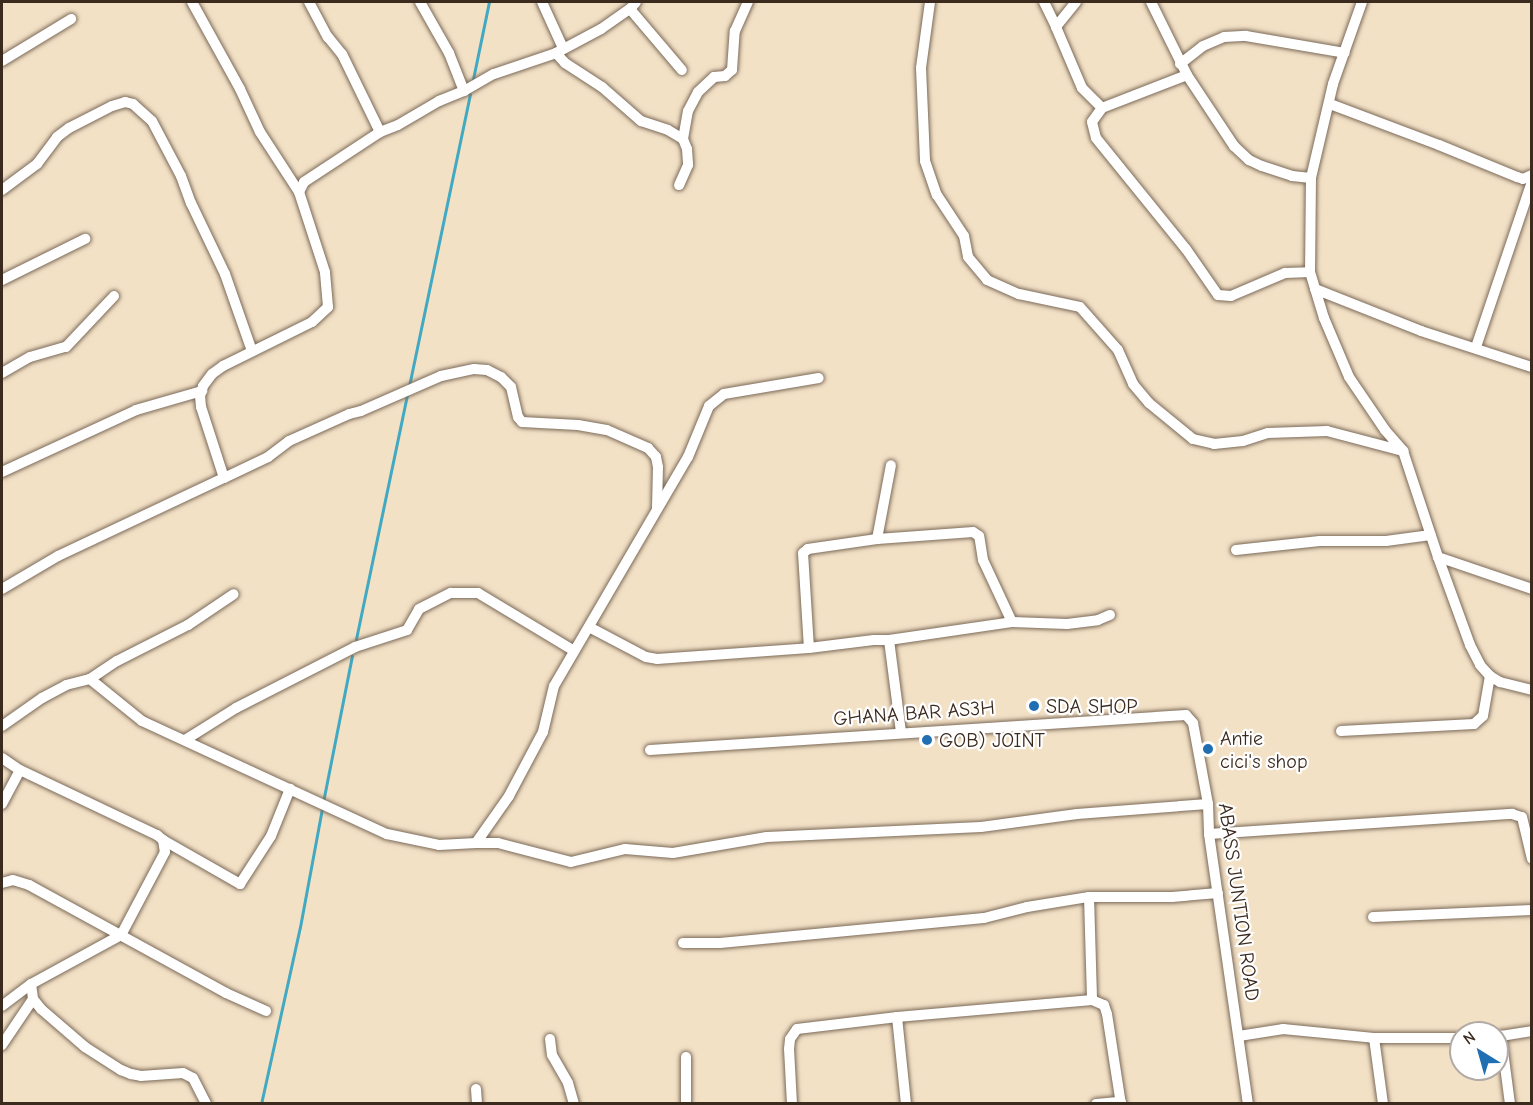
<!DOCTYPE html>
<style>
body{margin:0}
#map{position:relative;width:1533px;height:1105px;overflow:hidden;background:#f3e1c6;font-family:"Comic Neue",sans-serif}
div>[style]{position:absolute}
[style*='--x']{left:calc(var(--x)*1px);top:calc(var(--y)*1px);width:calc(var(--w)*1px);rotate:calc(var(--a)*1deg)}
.stream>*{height:3px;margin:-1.5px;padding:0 1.5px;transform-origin:1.5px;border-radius:1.5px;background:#41a9c1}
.roads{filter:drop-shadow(0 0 2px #7b6a59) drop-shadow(0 0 2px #7b6a59)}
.street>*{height:10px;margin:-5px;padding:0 5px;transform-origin:5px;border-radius:5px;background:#fff}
.dots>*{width:16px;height:16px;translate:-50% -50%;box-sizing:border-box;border:3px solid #fff;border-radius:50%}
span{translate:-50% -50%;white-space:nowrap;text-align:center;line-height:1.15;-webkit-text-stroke:4.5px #fff;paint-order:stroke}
.poi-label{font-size:20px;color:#3b2a1e}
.left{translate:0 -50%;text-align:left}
.street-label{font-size:20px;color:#3b2a1e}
.frame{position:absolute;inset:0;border:3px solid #3b2a1e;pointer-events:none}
.north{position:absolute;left:1449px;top:1021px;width:60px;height:60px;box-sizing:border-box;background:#fff;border:2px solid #b1aaa5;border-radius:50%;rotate:323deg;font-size:16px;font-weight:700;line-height:24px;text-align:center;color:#3b2a1e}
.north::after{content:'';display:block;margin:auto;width:21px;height:27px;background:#1f6fb2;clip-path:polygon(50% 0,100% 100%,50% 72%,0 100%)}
</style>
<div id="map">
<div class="stream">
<div style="--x:473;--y:79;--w:79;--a:-78.3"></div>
<div style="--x:409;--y:386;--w:298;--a:-78.2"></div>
<div style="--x:356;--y:639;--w:249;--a:-78.2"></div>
<div style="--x:323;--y:802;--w:149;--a:-78.8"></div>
<div style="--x:261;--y:1104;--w:181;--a:-77.6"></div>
<div style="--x:300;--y:927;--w:121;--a:-79.5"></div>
</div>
<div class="roads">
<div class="street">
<div style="--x:192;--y:2;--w:99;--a:61.1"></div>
<div style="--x:240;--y:89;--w:47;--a:65.1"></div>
<div style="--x:260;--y:132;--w:72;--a:57"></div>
<div style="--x:309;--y:2;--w:40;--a:62"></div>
<div style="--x:328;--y:37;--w:22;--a:51"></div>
<div style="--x:342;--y:54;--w:87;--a:64"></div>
<div style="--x:420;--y:2;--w:59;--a:60.4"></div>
<div style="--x:449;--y:53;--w:41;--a:68.5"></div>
<div style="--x:542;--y:2;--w:51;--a:65.5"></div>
<div style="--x:930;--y:2;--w:67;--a:97.8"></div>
<div style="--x:921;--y:68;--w:93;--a:87.5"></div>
<div style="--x:925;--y:161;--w:36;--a:71"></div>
<div style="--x:937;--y:195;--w:49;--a:56.6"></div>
<div style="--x:964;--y:236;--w:21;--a:79"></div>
<div style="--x:968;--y:257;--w:30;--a:50"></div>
<div style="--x:987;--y:280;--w:35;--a:24"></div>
<div style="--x:1019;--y:294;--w:62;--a:12"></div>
<div style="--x:1080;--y:307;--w:57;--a:48.5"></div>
<div style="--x:1118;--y:350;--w:37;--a:66"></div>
<div style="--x:1133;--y:384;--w:25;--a:50"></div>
<div style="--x:1149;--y:403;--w:57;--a:39.3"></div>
<div style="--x:1193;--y:439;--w:22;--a:13"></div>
<div style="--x:1214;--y:444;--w:29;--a:-6"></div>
<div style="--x:1243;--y:441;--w:26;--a:-18"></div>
<div style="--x:1268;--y:433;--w:59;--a:-1.9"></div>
<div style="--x:1327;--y:431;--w:79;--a:14.7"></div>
<div style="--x:1044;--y:2;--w:28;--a:64"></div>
<div style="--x:1076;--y:2;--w:32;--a:129"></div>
<div style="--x:1056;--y:27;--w:66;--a:66.9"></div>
<div style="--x:1082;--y:88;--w:28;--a:45"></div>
<div style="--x:1151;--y:2;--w:81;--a:63.7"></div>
<div style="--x:1187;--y:75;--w:85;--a:56.5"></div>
<div style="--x:1234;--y:146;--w:21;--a:43"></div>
<div style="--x:1249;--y:160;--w:14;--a:25"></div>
<div style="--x:1262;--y:166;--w:32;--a:18"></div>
<div style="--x:1292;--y:176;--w:19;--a:6"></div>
<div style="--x:1362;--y:2;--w:87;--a:109.5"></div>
<div style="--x:1333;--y:84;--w:97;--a:103.2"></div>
<div style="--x:1311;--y:178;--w:94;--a:90.6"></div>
<div style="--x:1310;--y:272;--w:48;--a:73.1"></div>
<div style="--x:1324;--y:318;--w:64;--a:67"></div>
<div style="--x:1349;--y:377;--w:64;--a:55.8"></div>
<div style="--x:1385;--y:430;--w:28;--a:49"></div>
<div style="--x:1403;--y:451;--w:112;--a:71.7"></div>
<div style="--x:1438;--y:557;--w:94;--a:70"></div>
<div style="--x:1470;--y:645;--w:22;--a:63"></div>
<div style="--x:1480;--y:665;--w:15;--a:48"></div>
<div style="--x:1490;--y:676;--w:12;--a:31"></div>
<div style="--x:1500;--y:682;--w:33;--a:14"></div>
<div style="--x:630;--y:9;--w:80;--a:49.6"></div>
<div style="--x:556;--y:53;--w:13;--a:48"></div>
<div style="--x:565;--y:63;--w:44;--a:33"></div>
<div style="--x:602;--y:87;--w:52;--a:41.1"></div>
<div style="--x:641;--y:121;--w:28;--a:18"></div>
<div style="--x:668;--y:130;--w:17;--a:31"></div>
<div style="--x:683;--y:139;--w:11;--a:68"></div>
<div style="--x:687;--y:149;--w:16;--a:86"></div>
<div style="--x:688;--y:165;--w:22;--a:114"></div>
<div style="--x:2;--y:61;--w:81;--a:-31.3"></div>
<div style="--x:1180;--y:64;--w:29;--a:-38"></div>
<div style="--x:1203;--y:46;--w:23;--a:-23"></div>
<div style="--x:1224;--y:37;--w:22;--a:-3"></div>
<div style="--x:1246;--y:36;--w:100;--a:9.7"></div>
<div style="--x:1187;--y:75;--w:91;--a:158.8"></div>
<div style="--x:1102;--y:108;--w:17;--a:126"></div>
<div style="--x:1092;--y:122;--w:16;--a:76"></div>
<div style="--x:1096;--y:138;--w:143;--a:51"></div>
<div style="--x:1186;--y:249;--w:56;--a:55.2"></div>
<div style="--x:1218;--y:295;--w:13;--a:4"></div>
<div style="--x:1231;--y:296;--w:59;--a:-23.1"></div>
<div style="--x:1285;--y:273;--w:25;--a:-2"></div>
<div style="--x:1330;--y:104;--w:116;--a:20.6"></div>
<div style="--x:1439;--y:145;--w:84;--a:22.3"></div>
<div style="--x:1517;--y:177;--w:6;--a:18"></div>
<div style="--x:1523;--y:179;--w:10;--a:-24"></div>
<div style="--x:683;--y:139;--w:28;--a:-80"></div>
<div style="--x:688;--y:111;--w:21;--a:-62"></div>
<div style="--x:698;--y:92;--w:22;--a:-43"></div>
<div style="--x:714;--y:77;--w:11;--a:-5"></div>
<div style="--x:725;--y:76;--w:9;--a:-41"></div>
<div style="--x:732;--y:70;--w:39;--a:-86"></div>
<div style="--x:735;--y:31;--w:32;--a:-66"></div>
<div style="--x:2;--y:190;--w:44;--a:-36.6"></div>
<div style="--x:37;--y:164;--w:34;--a:-53"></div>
<div style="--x:57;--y:137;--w:15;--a:-37"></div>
<div style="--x:69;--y:128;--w:48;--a:-27.1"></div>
<div style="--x:112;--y:106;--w:14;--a:-17"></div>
<div style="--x:125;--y:102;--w:8;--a:14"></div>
<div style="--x:133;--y:104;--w:25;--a:42"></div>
<div style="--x:152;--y:121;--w:62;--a:62.2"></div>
<div style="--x:181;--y:176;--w:29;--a:70"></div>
<div style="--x:191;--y:203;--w:79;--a:64.4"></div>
<div style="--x:225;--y:274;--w:82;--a:70.7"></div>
<div style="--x:2;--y:280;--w:93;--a:-26.3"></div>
<div style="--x:1315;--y:289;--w:114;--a:21.6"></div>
<div style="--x:1421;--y:331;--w:117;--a:18"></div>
<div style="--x:1476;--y:347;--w:174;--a:-71.3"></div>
<div style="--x:2;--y:373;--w:32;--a:-30"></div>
<div style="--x:30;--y:357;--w:37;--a:-16"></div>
<div style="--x:66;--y:347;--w:70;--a:-46.7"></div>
<div style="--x:2;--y:472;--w:148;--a:-24.8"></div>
<div style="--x:136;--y:410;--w:69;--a:-16.1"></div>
<div style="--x:224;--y:478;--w:49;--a:-25.5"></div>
<div style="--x:268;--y:457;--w:26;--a:-37"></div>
<div style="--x:289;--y:441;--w:66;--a:-24.2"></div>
<div style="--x:349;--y:414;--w:12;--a:-14"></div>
<div style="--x:361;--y:411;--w:87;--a:-23.6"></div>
<div style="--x:441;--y:376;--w:34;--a:-12"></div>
<div style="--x:474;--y:369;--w:13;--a:4"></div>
<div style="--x:487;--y:370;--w:16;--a:27"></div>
<div style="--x:501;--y:377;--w:14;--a:45"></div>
<div style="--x:511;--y:387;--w:31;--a:77"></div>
<div style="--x:518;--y:417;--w:6;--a:51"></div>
<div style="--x:522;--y:422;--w:56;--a:3.1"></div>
<div style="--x:578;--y:425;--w:29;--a:10"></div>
<div style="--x:607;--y:430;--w:45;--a:23.7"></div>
<div style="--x:648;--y:448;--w:12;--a:48"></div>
<div style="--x:656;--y:457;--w:10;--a:79"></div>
<div style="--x:658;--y:467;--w:41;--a:91.4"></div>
<div style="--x:877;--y:539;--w:75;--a:-79.3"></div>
<div style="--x:1236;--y:550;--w:84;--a:-6.1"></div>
<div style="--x:1320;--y:541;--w:66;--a:0"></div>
<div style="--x:1386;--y:541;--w:45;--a:-7.6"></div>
<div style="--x:1438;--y:557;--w:99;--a:18.8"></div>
<div style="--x:2;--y:589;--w:65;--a:-30.5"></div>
<div style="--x:58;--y:556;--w:183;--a:-25.2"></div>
<div style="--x:224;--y:478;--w:75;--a:-107.9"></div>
<div style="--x:201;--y:407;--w:11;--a:-95"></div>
<div style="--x:200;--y:396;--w:10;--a:-73"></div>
<div style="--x:203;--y:386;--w:15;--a:-53"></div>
<div style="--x:212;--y:374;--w:14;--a:-36"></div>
<div style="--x:223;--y:366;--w:99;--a:-26.3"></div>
<div style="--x:312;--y:322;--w:22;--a:-43"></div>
<div style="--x:328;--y:307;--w:35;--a:-95"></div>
<div style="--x:325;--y:272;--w:84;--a:-108"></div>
<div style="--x:299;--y:192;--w:11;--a:-63"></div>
<div style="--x:304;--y:182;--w:91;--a:-33.3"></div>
<div style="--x:380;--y:132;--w:19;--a:-21"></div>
<div style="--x:398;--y:125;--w:48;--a:-30.3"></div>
<div style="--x:439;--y:101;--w:27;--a:-22"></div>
<div style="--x:464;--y:91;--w:34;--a:-30"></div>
<div style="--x:494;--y:74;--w:65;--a:-18.7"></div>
<div style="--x:556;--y:53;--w:51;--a:-28.1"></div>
<div style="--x:601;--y:29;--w:35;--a:-35"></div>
<div style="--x:630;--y:9;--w:9;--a:-49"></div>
<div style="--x:1012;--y:622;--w:55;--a:2.1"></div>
<div style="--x:1067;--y:624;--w:31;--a:-7"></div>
<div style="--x:1098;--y:620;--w:13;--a:-23"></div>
<div style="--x:589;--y:627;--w:64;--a:27.8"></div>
<div style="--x:646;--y:657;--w:11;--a:10"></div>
<div style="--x:657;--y:659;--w:152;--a:-4.1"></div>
<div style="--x:809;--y:648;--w:65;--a:-7"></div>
<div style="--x:874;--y:640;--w:15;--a:0"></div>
<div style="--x:889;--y:640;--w:124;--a:-8.3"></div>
<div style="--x:1012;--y:622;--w:68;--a:-115.1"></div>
<div style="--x:983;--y:560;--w:24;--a:-99"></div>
<div style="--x:979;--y:536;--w:7;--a:-146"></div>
<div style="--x:973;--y:532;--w:96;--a:175.8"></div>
<div style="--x:877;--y:539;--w:70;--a:171.8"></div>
<div style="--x:808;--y:549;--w:6;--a:141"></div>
<div style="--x:803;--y:553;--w:95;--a:86.4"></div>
<div style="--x:889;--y:640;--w:93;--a:82.6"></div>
<div style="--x:90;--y:679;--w:32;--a:-34"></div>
<div style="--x:117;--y:661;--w:80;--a:-26.9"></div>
<div style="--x:188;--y:625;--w:55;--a:-34"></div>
<div style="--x:2;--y:726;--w:49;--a:-35"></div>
<div style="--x:42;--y:698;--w:27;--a:-28"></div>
<div style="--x:66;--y:685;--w:25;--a:-14"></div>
<div style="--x:90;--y:679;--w:67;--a:38.9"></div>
<div style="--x:142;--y:721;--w:270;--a:24.8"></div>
<div style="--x:387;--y:834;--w:53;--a:11.9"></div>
<div style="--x:439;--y:845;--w:37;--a:-3"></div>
<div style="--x:476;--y:843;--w:57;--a:-54.9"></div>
<div style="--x:509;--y:796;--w:72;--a:-62"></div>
<div style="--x:543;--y:732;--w:47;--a:-76.6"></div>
<div style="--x:554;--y:686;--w:265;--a:-59.7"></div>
<div style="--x:688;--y:457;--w:55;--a:-67.6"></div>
<div style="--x:709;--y:406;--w:19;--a:-39"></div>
<div style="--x:724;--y:394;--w:96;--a:-9.6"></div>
<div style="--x:1341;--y:731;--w:133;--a:-3"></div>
<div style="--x:1474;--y:724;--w:12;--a:-42"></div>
<div style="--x:1483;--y:716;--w:41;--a:-80.1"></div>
<div style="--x:185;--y:740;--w:60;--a:-32.1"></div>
<div style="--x:236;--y:708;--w:134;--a:-27.1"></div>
<div style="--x:355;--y:647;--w:55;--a:-18.1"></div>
<div style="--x:407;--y:630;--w:24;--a:-60"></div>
<div style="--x:419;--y:609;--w:36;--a:-27"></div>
<div style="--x:451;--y:593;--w:27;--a:0"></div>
<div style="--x:478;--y:593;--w:111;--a:31"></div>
<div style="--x:650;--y:750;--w:537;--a:-3.74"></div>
<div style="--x:1186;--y:715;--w:11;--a:49"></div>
<div style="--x:1193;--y:723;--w:82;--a:79.5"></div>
<div style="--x:1208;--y:804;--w:30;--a:88"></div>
<div style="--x:1209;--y:834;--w:273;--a:81.8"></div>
<div style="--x:2;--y:758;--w:22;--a:34"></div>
<div style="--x:20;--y:770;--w:152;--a:25.4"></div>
<div style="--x:157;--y:835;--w:8;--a:40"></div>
<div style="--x:163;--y:840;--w:12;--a:81"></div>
<div style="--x:165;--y:852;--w:94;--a:117.9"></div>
<div style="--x:121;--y:935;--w:102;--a:151.4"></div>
<div style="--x:31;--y:984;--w:36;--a:143"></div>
<div style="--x:2;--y:804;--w:38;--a:-62"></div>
<div style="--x:1209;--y:834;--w:304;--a:-3.8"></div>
<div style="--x:1512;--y:814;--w:10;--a:17"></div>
<div style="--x:1522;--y:817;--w:43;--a:76.6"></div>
<div style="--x:163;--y:840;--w:89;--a:29.7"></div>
<div style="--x:240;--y:884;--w:57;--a:-57.1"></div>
<div style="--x:271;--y:836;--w:51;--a:-68"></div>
<div style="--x:476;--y:843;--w:22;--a:0"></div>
<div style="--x:498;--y:843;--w:75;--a:14.6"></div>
<div style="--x:571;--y:862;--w:56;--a:-13.5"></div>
<div style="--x:625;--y:849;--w:48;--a:4.8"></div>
<div style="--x:673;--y:853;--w:95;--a:-9.7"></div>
<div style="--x:767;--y:837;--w:214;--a:-2.7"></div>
<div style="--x:981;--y:827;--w:97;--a:-7.7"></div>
<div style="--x:1077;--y:814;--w:131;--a:-4.4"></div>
<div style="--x:2;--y:883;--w:11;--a:-15"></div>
<div style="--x:13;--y:880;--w:17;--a:17"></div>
<div style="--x:29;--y:885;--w:225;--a:28.7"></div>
<div style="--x:226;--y:993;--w:44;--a:24.2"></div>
<div style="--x:1089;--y:897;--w:103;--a:88.3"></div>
<div style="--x:1373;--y:917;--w:159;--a:-2.5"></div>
<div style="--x:683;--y:943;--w:37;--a:0"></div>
<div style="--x:720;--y:943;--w:265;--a:-5.4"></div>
<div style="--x:984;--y:918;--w:44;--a:-14.3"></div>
<div style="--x:1027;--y:907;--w:63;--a:-9.2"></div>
<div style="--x:1089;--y:897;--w:83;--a:0"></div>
<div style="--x:1172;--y:897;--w:46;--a:-5"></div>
<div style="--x:31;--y:984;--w:15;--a:82"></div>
<div style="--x:33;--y:999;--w:13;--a:51"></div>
<div style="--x:41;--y:1009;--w:58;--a:40.8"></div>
<div style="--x:85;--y:1047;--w:43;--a:32.6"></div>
<div style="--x:121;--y:1070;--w:11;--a:22"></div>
<div style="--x:131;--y:1074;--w:10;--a:11"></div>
<div style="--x:141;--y:1076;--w:42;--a:-4.1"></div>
<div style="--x:183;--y:1073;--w:11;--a:27"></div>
<div style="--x:193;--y:1078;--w:29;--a:63"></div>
<div style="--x:897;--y:1017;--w:87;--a:84.1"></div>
<div style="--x:1239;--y:1036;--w:45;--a:-9"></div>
<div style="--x:1283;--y:1029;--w:91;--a:5.6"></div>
<div style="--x:1374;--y:1038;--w:67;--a:82.2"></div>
<div style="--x:1374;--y:1038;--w:87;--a:0"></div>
<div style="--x:550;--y:1039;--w:16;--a:83"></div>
<div style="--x:552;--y:1055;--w:32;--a:60"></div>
<div style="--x:568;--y:1083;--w:22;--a:74"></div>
<div style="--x:2;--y:1045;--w:55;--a:-56"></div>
<div style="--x:686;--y:1057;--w:47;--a:90"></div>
<div style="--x:476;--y:1089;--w:15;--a:86"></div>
<div style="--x:792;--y:1104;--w:55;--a:-93.1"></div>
<div style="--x:789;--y:1049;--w:10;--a:-84"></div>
<div style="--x:790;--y:1039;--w:12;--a:-55"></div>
<div style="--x:797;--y:1029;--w:101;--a:-6.8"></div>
<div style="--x:897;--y:1017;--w:196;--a:-5"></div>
<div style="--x:1092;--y:1000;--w:13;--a:23"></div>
<div style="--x:1104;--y:1005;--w:9;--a:72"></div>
<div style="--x:1107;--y:1014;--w:91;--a:81.2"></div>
<div style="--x:1096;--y:1104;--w:25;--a:-5"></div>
<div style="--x:1510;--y:1104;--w:69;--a:-97.5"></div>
<div style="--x:1501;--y:1036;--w:31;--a:-9"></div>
</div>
</div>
<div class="dots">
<div style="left:1034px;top:706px;background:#1f6fb2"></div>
<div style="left:927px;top:740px;background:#1f6fb2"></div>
<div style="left:1208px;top:749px;background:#1f6fb2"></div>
</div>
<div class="poi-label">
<span class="left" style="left:1046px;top:706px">SDA SHOP</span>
<span class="left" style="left:1220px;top:750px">Antie<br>cici's shop</span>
<span class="left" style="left:939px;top:740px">GOB) JOINT</span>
</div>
<div class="street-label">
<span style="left:914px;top:713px;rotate:-4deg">GHANA BAR AS3H</span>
<span style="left:1239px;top:902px;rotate:82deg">ABASS JUNTION ROAD</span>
</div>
<div class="frame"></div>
<div class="north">N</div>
</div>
